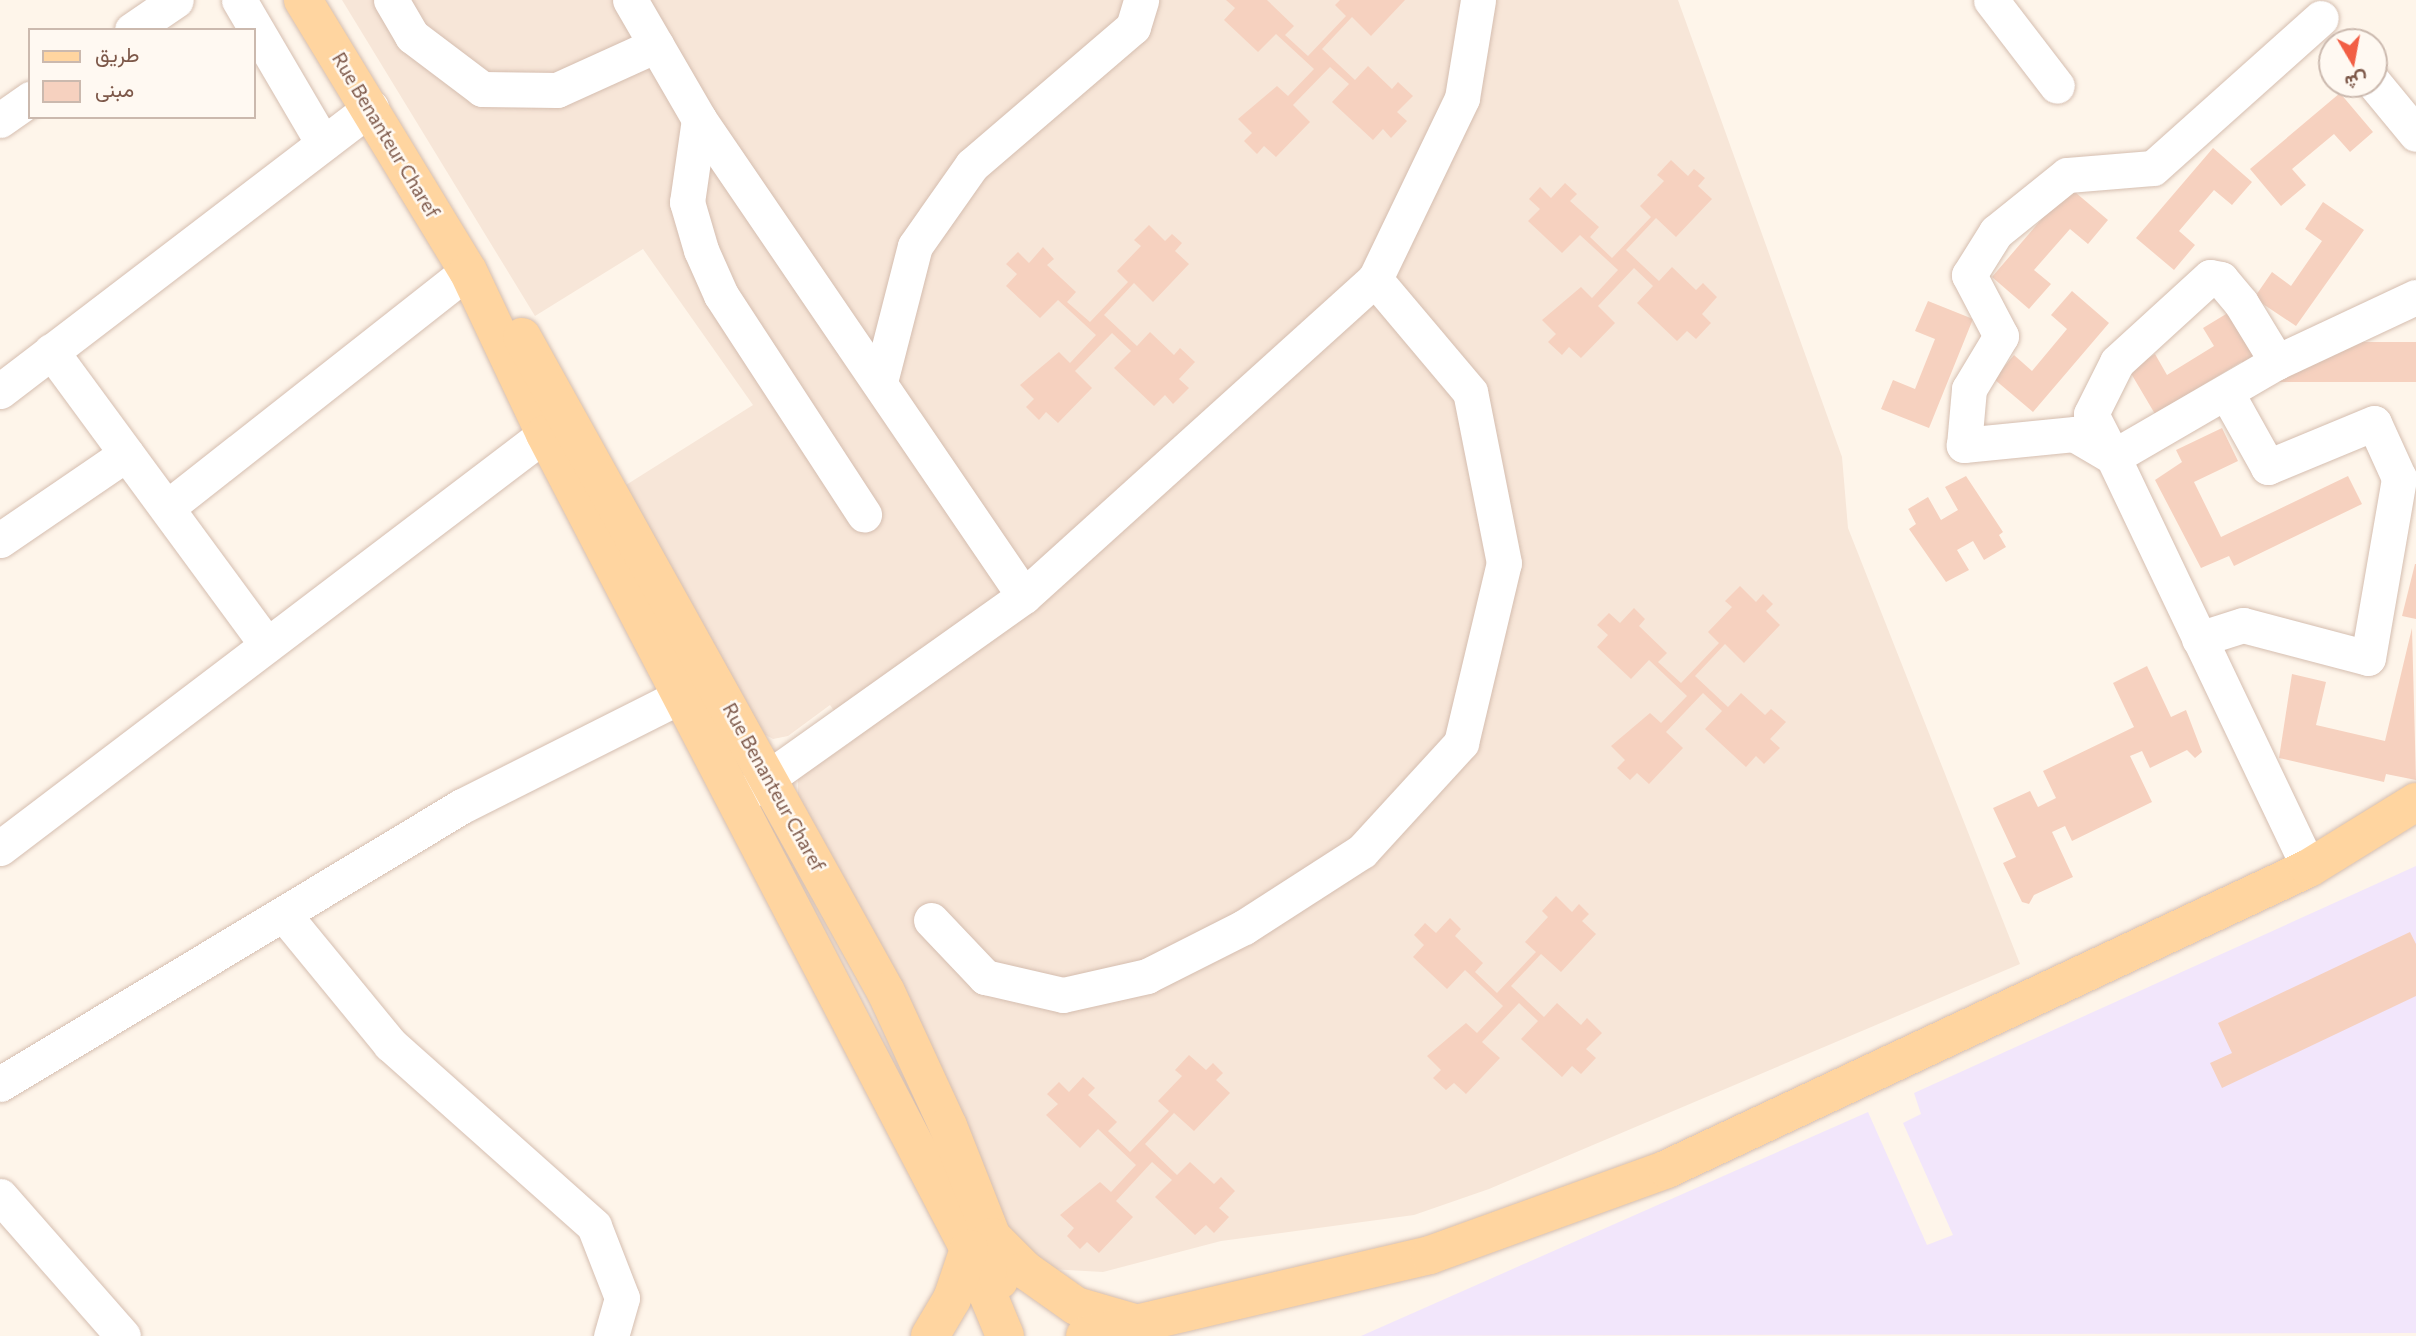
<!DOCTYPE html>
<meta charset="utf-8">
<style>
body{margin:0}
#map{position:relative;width:2416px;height:1336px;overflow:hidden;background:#fef5ea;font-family:Commissioner,Vazirmatn,sans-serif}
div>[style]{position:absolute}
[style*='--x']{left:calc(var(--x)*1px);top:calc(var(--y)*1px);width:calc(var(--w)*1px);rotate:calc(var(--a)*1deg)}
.residential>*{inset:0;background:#f7e6d8}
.education>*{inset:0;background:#f2e6fb}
.building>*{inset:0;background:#f6d1bf;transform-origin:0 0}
.roads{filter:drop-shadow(0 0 2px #d5beb0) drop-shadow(0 0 2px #d5beb0)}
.minor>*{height:35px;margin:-17.5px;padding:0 17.5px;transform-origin:17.5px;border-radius:17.5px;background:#fff}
.major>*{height:38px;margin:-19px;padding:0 19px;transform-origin:19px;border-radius:19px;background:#ffd5a0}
span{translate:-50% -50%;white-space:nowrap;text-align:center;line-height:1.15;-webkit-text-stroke:5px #fff9f2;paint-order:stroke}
.street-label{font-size:19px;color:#7d5849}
.legend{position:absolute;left:28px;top:28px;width:228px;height:91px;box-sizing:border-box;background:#fff9f2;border:2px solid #cbb9ae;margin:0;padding:9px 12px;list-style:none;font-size:21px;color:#7d5849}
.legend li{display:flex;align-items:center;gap:14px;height:35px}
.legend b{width:35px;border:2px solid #cbb9ae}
.north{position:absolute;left:2318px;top:28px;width:70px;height:70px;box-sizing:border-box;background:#fff9f2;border:2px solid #cbb9ae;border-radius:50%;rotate:170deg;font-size:19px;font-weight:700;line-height:28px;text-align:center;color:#7d5849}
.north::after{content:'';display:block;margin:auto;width:24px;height:32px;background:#f25f45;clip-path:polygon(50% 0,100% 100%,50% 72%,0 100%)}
</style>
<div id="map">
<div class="residential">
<div style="clip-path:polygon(342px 0,1678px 0,1842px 457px,1848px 528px,2020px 964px,1489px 1189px,1414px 1215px,1221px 1241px,1103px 1272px,1050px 1269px,1007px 1231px,798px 799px,798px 779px,854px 740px,830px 705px,788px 736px,773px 739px,757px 730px,626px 485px,753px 405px,643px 249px,535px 316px)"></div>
</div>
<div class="education">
<div style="clip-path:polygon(2416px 866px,2416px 1333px,1361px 1336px,1868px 1112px,1927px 1245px,1953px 1235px,1903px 1123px,1921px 1114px,1914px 1093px)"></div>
</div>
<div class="building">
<div style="clip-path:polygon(1226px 0,1267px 0,1294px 26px,1285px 35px,1308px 56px,1346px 16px,1335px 5px,1340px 0,1405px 0,1371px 36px,1352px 17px,1322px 49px,1355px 80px,1368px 66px,1392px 89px,1398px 82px,1413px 96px,1397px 112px,1407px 121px,1391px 138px,1383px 129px,1373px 140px,1332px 102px,1349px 84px,1330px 67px,1293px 105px,1310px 122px,1276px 157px,1264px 146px,1257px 154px,1244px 141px,1252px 133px,1238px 119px,1277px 86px,1288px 96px,1314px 69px,1276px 34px,1258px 52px,1224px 20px,1235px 8px)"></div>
<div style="clip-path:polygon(2340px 93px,2373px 132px,2350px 152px,2334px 134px,2292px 169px,2306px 185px,2281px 206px,2250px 169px)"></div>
<div style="clip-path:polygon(2213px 148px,2252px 182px,2232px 205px,2214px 190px,2179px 231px,2195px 245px,2174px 270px,2136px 238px)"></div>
<div style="clip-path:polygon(1671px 160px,1688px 176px,1694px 169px,1705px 178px,1698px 186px,1712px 199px,1676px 237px,1656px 218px,1626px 250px,1659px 281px,1672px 267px,1696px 290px,1703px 283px,1717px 297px,1702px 314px,1711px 323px,1696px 339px,1687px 331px,1677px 341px,1637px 303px,1653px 286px,1634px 268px,1598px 306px,1615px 323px,1581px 358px,1569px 347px,1562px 355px,1548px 342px,1556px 334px,1542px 320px,1581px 287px,1592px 298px,1618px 270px,1580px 235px,1562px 253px,1528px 221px,1540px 209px,1529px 199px,1540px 187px,1551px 198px,1565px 183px,1577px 194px,1570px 201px,1599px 227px,1590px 237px,1612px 258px,1651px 217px,1640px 206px,1664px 181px,1657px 175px)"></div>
<div style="clip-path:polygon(2069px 187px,2108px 220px,2088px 244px,2070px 229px,2034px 270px,2051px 284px,2029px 309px,1992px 277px)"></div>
<div style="clip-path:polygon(2323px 202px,2364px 230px,2296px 326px,2254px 298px,2272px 272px,2291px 286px,2322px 241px,2305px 229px)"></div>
<div style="clip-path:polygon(1149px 225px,1165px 241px,1172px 234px,1182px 243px,1175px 251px,1189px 264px,1153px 302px,1134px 283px,1104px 315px,1137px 346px,1150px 332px,1174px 355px,1180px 348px,1195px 362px,1179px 379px,1189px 388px,1173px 404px,1165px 395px,1154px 406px,1114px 368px,1131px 351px,1112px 333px,1075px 371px,1092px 388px,1058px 423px,1046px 412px,1039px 420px,1026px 407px,1034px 399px,1020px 385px,1059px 352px,1070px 363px,1096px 335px,1058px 300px,1040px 318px,1006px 286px,1017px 274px,1006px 264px,1018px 252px,1029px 263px,1043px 247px,1054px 259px,1047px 265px,1076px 292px,1067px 302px,1090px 322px,1128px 282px,1117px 271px,1141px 246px,1134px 240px)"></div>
<div style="clip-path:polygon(2072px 291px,2109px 323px,2033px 412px,1994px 379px,2014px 355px,2032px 371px,2067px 329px,2051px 315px)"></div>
<div style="clip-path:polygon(1928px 301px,1973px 319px,1929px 428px,1881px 409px,1893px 380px,1915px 389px,1935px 339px,1915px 331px)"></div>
<div style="clip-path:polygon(2231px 311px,2256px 353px,2155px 414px,2129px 370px,2155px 354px,2167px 375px,2214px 346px,2203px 328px)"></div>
<div style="left:2416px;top:342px;width:40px;height:174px;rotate:90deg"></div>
<div style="clip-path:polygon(2222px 428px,2238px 461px,2194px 482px,2221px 537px,2348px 476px,2362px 504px,2234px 566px,2229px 556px,2201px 568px,2155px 480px,2182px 462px,2176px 450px)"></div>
<div style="clip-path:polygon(1966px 476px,2003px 532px,1999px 535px,2006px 547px,1984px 560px,1973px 541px,1957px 550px,1969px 570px,1946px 582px,1909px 529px,1916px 524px,1908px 509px,1928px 497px,1941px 520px,1958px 510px,1945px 487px)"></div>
<div style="clip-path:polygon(2415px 564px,2416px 564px,2416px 619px,2402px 616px)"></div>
<div style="clip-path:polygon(1740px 586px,1756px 602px,1763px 594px,1773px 604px,1766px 611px,1780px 625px,1744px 663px,1725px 644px,1695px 676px,1728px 707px,1741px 693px,1765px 715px,1771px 709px,1786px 722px,1770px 739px,1780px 748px,1764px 764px,1756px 756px,1746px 767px,1705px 729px,1722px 711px,1703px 693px,1666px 732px,1683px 748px,1649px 784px,1637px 773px,1630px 780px,1617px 768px,1625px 760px,1611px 746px,1650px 713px,1661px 723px,1687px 696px,1649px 660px,1631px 679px,1597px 647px,1608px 635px,1597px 625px,1609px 613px,1620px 623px,1634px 608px,1645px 619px,1639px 626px,1667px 653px,1658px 662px,1681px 683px,1719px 643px,1708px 632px,1732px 607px,1725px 601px)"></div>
<div style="clip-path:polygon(2412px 628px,2416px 780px,2386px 774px,2384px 782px,2279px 758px,2292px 674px,2326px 682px,2316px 725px,2385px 741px)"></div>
<div style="clip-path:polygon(2147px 666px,2171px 717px,2186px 710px,2202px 752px,2195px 758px,2187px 750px,2150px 768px,2142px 751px,2130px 756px,2152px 802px,2072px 841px,2065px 826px,2052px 832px,2073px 877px,2034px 895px,2029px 904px,2022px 902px,2003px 863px,2016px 857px,1993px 808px,2030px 791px,2038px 807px,2056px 798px,2043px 771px,2134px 727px,2113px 683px)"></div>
<div style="clip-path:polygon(1556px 896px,1572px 912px,1579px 904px,1589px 914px,1582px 921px,1596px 934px,1561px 972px,1541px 954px,1511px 986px,1544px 1017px,1557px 1003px,1581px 1025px,1587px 1018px,1602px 1033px,1586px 1049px,1596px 1058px,1581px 1074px,1572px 1066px,1562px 1077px,1521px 1039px,1538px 1021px,1519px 1003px,1482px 1042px,1500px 1058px,1466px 1094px,1454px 1083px,1446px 1090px,1433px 1078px,1441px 1070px,1427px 1056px,1466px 1023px,1477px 1033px,1503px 1006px,1465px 970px,1447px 989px,1413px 957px,1424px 945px,1414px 935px,1425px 923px,1436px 933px,1450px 918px,1461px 929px,1455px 936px,1483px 963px,1475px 972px,1497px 993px,1536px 952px,1525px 942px,1548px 917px,1542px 911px)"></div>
<div style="clip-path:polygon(2410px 932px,2416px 944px,2416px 996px,2222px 1088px,2210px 1063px,2232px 1053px,2218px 1023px)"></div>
<div style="clip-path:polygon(1189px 1055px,1206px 1070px,1213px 1063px,1223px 1073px,1216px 1080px,1230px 1093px,1194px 1131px,1174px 1113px,1145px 1144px,1177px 1175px,1190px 1162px,1214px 1184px,1221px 1177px,1235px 1191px,1219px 1208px,1229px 1217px,1214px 1233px,1206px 1225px,1195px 1235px,1155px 1197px,1172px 1180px,1152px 1162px,1116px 1201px,1133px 1217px,1099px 1253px,1087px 1242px,1080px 1249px,1067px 1236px,1074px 1228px,1060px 1215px,1100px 1182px,1111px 1192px,1136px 1165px,1098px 1129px,1080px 1148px,1046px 1115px,1058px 1104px,1047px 1094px,1059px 1082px,1069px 1092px,1083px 1077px,1095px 1088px,1088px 1095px,1117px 1122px,1108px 1131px,1130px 1152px,1169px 1111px,1158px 1101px,1182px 1076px,1175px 1070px)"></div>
</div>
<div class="roads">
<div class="minor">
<div style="--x:239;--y:0;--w:166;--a:59.6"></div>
<div style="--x:391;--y:0;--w:42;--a:59.7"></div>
<div style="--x:412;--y:36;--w:88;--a:37.1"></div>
<div style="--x:482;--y:89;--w:75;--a:0.8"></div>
<div style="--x:557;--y:90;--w:109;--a:-24.4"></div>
<div style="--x:630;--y:0;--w:138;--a:59.9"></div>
<div style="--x:699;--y:119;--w:577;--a:55.73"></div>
<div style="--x:1991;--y:0;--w:108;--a:52.5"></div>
<div style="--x:132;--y:30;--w:53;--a:-34.3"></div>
<div style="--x:2374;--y:83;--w:66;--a:50.5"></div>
<div style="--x:699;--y:119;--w:84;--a:98.2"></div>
<div style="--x:687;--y:202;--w:50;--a:73.7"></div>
<div style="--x:701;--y:250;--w:49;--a:66"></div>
<div style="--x:721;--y:295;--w:262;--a:56.9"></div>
<div style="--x:0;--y:120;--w:37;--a:-35"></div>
<div style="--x:51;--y:351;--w:363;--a:53.7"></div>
<div style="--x:2277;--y:362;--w:69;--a:-121.4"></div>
<div style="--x:2241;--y:303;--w:31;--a:-130"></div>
<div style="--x:2221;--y:279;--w:11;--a:-170"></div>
<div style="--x:2210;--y:277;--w:126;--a:137.6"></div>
<div style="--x:2117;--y:362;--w:58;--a:116.6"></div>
<div style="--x:2091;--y:414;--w:48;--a:62.9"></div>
<div style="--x:2113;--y:457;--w:45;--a:-149.5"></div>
<div style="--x:2074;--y:434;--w:111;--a:174.3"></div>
<div style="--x:1964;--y:445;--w:56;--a:-84.9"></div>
<div style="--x:1969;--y:389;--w:62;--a:-58.9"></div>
<div style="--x:2001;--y:336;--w:69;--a:-117.7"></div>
<div style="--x:1969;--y:275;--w:51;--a:-57.9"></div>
<div style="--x:1996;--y:232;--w:91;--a:-38.8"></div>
<div style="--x:2067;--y:175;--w:86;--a:-4.7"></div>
<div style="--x:2153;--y:168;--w:225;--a:-41.8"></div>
<div style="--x:880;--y:382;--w:140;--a:-75.6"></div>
<div style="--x:915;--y:246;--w:99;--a:-54.9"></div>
<div style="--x:972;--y:165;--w:212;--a:-40.6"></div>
<div style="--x:1133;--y:27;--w:28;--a:-73"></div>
<div style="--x:0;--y:391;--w:467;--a:-37.4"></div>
<div style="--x:169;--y:506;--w:380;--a:-38.2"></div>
<div style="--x:0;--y:540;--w:153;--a:-34.3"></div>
<div style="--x:2199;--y:639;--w:46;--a:-17.7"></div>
<div style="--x:2243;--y:625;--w:129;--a:14.8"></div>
<div style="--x:2368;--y:658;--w:183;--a:-80.2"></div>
<div style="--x:2399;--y:478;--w:60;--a:-114.4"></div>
<div style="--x:2374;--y:423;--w:115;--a:157.5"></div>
<div style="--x:2268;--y:467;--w:86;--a:-119.2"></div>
<div style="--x:744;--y:795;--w:344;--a:-35.4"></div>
<div style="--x:1024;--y:596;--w:473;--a:-42.1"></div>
<div style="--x:1375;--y:279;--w:201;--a:-64.3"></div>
<div style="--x:1462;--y:98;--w:99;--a:-80.7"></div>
<div style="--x:0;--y:848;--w:684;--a:-37.22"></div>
<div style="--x:2309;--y:868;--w:455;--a:-115.5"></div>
<div style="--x:2113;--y:457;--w:190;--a:-30.1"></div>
<div style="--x:2277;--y:362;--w:153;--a:-25.1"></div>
<div style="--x:285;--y:916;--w:166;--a:50.6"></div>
<div style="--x:390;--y:1044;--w:273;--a:41.7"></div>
<div style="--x:594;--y:1226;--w:77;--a:68.7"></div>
<div style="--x:622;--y:1298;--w:40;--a:106"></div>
<div style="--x:931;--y:920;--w:79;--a:46.5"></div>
<div style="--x:985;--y:977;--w:80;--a:13"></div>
<div style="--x:1063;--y:995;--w:86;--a:-12.7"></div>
<div style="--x:1147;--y:976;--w:109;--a:-26.8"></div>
<div style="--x:1244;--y:927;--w:140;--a:-32.8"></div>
<div style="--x:1362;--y:851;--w:147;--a:-47.5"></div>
<div style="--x:1461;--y:743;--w:185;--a:-76.6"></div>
<div style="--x:1504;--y:563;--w:174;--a:-101.2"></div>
<div style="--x:1470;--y:392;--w:148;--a:-130.1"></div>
<div style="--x:0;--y:1084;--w:539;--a:-31.04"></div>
<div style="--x:462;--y:806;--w:247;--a:-26.7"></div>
<div style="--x:0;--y:1196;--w:186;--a:48.7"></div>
</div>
<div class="major">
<div style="--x:303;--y:0;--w:317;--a:58.7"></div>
<div style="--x:468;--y:271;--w:180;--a:64.7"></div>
<div style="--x:545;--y:434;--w:919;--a:62.51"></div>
<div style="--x:969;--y:1249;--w:94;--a:67.5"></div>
<div style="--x:522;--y:337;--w:749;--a:60.94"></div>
<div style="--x:886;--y:992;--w:148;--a:65.2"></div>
<div style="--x:948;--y:1126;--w:119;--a:68.4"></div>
<div style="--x:992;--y:1237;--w:44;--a:80.8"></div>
<div style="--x:992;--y:1237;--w:47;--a:45"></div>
<div style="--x:1025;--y:1270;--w:62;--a:35.2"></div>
<div style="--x:1076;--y:1306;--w:61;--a:16.1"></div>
<div style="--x:930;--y:1336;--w:43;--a:-59.3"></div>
<div style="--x:952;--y:1299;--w:53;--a:-71.2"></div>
<div style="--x:1085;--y:1336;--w:354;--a:-13.2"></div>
<div style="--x:1430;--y:1255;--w:252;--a:-19.9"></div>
<div style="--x:1667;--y:1169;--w:709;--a:-25.12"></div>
<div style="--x:2309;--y:868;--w:126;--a:-31.7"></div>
</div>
</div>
<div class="street-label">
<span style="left:386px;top:135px;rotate:59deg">Rue Benanteur Charef</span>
<span style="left:774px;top:787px;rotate:61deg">Rue Benanteur Charef</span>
</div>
<ul class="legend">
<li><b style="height:9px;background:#ffd5a0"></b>طريق</li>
<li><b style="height:19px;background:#f6d1bf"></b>مبنى</li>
</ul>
<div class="north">ش</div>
</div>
